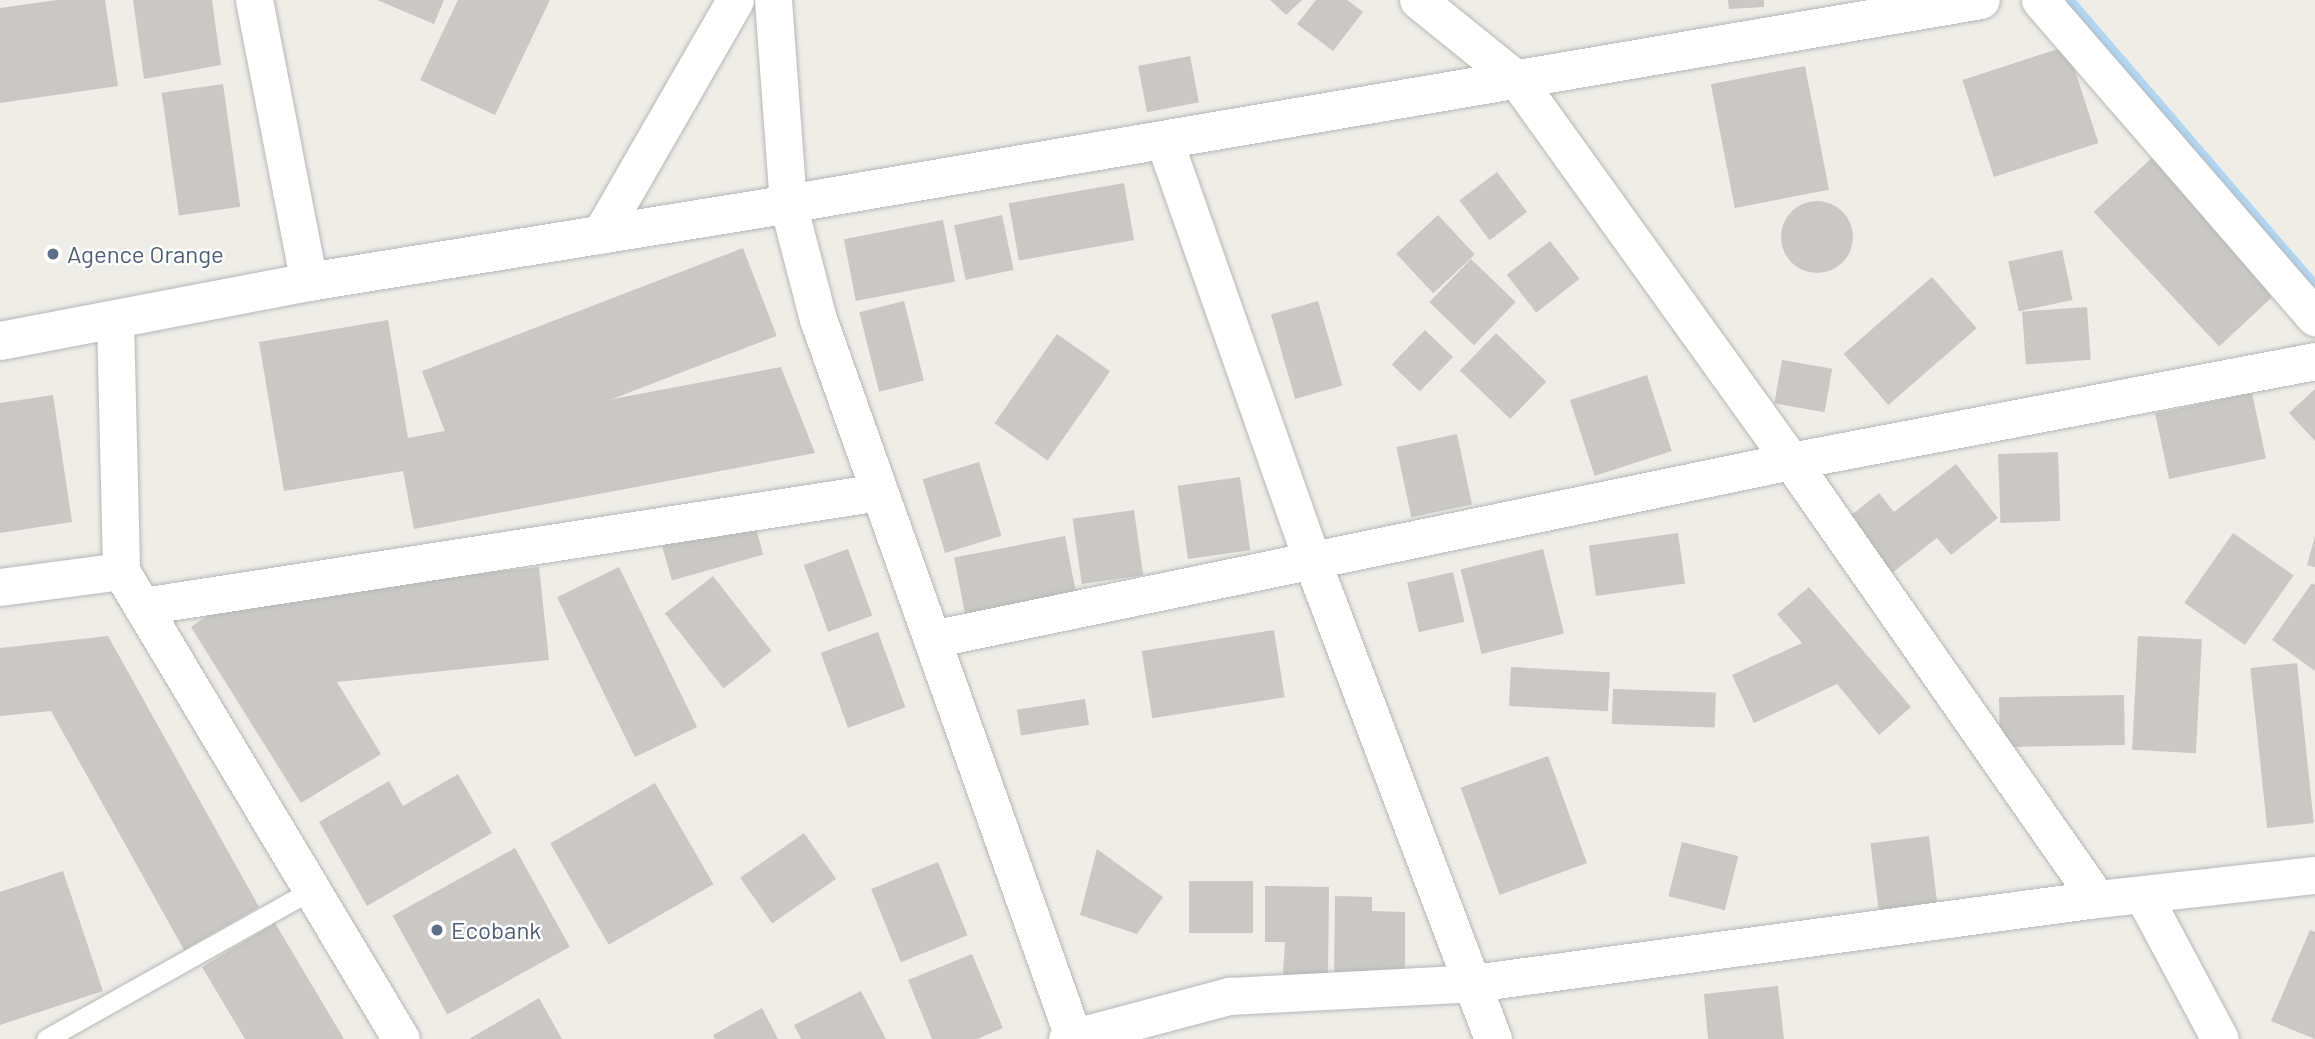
<!DOCTYPE html>
<style>
body{margin:0}
#map{position:relative;width:2315px;height:1039px;overflow:hidden;background:#efede7;font-family:Barlow,sans-serif}
div>[style]{position:absolute}
[style*='--x']{left:calc(var(--x)*1px);top:calc(var(--y)*1px);width:calc(var(--w)*1px);rotate:calc(var(--a)*1deg)}
.stream>*{height:14px;margin:-7px;padding:0 7px;transform-origin:7px;border-radius:7px;background:#b1d7f5}
.building>*{inset:0;background:#cac8c4;transform-origin:0 0}
.round{border-radius:50%}
.roads{filter:drop-shadow(0 0 2px #b4b7ba) drop-shadow(0 0 2px #b4b7ba)}
.service>*{height:19px;margin:-9.5px;padding:0 9.5px;transform-origin:9.5px;border-radius:9.5px;background:#fff}
.minor>*{height:37px;margin:-18.5px;padding:0 18.5px;transform-origin:18.5px;border-radius:18.5px;background:#fff}
.tertiary>*{height:38px;margin:-19px;padding:0 19px;transform-origin:19px;border-radius:19px;background:#fff}
.dots>*{width:19px;height:19px;translate:-50% -50%;box-sizing:border-box;border:4px solid #fff;border-radius:50%}
span{translate:-50% -50%;white-space:nowrap;text-align:center;line-height:1.15;-webkit-text-stroke:5px #fff;paint-order:stroke}
.service-label{font-size:24px;color:#4e5e75}
.left{translate:0 -50%;text-align:left}
</style>
<div id="map">
<div class="stream">
<div style="--x:2072;--y:6;--w:368;--a:49.3"></div>
</div>
<div class="building">
<div style="clip-path:polygon(57px 0,105px 0,118px 86px,0 103px,0 8px)"></div>
<div style="clip-path:polygon(133px 0,212px 0,221px 65px,144px 79px)"></div>
<div style="clip-path:polygon(377px 0,444px 0,434px 24px)"></div>
<div style="clip-path:polygon(458px 0,550px 0,495px 115px,420px 80px)"></div>
<div style="clip-path:polygon(1270px 0,1302px 0,1286px 15px)"></div>
<div style="clip-path:polygon(1316px 0,1347px 0,1363px 12px,1333px 51px,1297px 24px)"></div>
<div style="clip-path:polygon(1728px 0,1764px 0,1764px 7px,1729px 9px)"></div>
<div style="left:2067px;top:46px;width:102px;height:110px;rotate:72deg"></div>
<div style="left:1190px;top:56px;width:47px;height:53px;rotate:79deg"></div>
<div style="left:1805px;top:66px;width:126px;height:96px;rotate:79deg"></div>
<div style="left:223px;top:84px;width:124px;height:62px;rotate:82deg"></div>
<div style="left:2158px;top:152px;width:184px;height:88px;rotate:47deg"></div>
<div style="left:1497px;top:172px;width:50px;height:47px;rotate:53deg"></div>
<div style="left:1124px;top:183px;width:58px;height:117px;rotate:80deg"></div>
<div class="round" style="left:1781px;top:201px;width:72px;height:72px"></div>
<div style="left:1002px;top:215px;width:56px;height:49px;rotate:78deg"></div>
<div style="left:1438px;top:215px;width:54px;height:57px;rotate:47deg"></div>
<div style="left:943px;top:220px;width:63px;height:101px;rotate:79deg"></div>
<div style="left:1550px;top:241px;width:48px;height:55px;rotate:52deg"></div>
<div style="left:743px;top:248px;width:94px;height:344px;rotate:69deg"></div>
<div style="left:2062px;top:250px;width:51px;height:55px;rotate:78deg"></div>
<div style="left:1471px;top:259px;width:62px;height:60px;rotate:44deg"></div>
<div style="left:1932px;top:277px;width:68px;height:117px;rotate:49deg"></div>
<div style="left:904px;top:301px;width:82px;height:46px;rotate:76deg"></div>
<div style="left:1318px;top:301px;width:88px;height:49px;rotate:74deg"></div>
<div style="left:2087px;top:307px;width:53px;height:65px;rotate:86deg"></div>
<div style="clip-path:polygon(388px 320px,408px 438px,781px 367px,815px 453px,414px 529px,403px 471px,284px 491px,259px 342px)"></div>
<div style="left:1425px;top:330px;width:39px;height:48px;rotate:44deg"></div>
<div style="left:1496px;top:333px;width:70px;height:52px;rotate:44deg"></div>
<div style="left:1057px;top:334px;width:65px;height:109px;rotate:35deg"></div>
<div style="left:1782px;top:360px;width:51px;height:44px;rotate:10deg"></div>
<div style="left:1647px;top:375px;width:80px;height:81px;rotate:72deg"></div>
<div style="clip-path:polygon(2315px 389px,2315px 441px,2289px 413px)"></div>
<div style="left:2252px;top:393px;width:67px;height:99px;rotate:78deg"></div>
<div style="clip-path:polygon(53px 395px,72px 522px,0 533px,0 403px)"></div>
<div style="left:1457px;top:434px;width:72px;height:62px;rotate:78deg"></div>
<div style="left:2058px;top:452px;width:69px;height:60px;rotate:88deg"></div>
<div style="left:979px;top:462px;width:77px;height:59px;rotate:73deg"></div>
<div style="clip-path:polygon(1956px 464px,1998px 518px,1951px 555px,1937px 538px,1892px 573px,1849px 517px,1879px 493px,1894px 512px)"></div>
<div style="left:1240px;top:477px;width:74px;height:63px;rotate:82deg"></div>
<div style="left:1134px;top:510px;width:66px;height:62px;rotate:82deg"></div>
<div style="left:752px;top:515px;width:41px;height:95px;rotate:74deg"></div>
<div style="left:1678px;top:533px;width:51px;height:90px;rotate:82deg"></div>
<div style="left:2233px;top:533px;width:74px;height:85px;rotate:35deg"></div>
<div style="left:1065px;top:536px;width:61px;height:113px;rotate:79deg"></div>
<div style="clip-path:polygon(2315px 536px,2315px 567px,2307px 565px)"></div>
<div style="left:848px;top:549px;width:71px;height:47px;rotate:70deg"></div>
<div style="left:1543px;top:549px;width:87px;height:85px;rotate:76deg"></div>
<div style="clip-path:polygon(539px 567px,549px 660px,337px 682px,381px 754px,301px 803px,191px 627px,230px 600px)"></div>
<div style="left:619px;top:567px;width:178px;height:69px;rotate:64deg"></div>
<div style="left:1453px;top:572px;width:51px;height:47px;rotate:77deg"></div>
<div style="left:713px;top:576px;width:95px;height:61px;rotate:52deg"></div>
<div style="clip-path:polygon(2312px 583px,2315px 585px,2315px 671px,2272px 640px)"></div>
<div style="clip-path:polygon(1809px 587px,1911px 707px,1879px 735px,1837px 684px,1754px 723px,1732px 675px,1802px 643px,1777px 614px)"></div>
<div style="left:1274px;top:630px;width:68px;height:134px;rotate:81deg"></div>
<div style="left:878px;top:632px;width:80px;height:61px;rotate:70deg"></div>
<div style="clip-path:polygon(108px 636px,259px 907px,184px 950px,51px 711px,0 716px,0 648px)"></div>
<div style="left:2138px;top:636px;width:64px;height:114px;rotate:3deg"></div>
<div style="left:2297px;top:663px;width:161px;height:47px;rotate:84deg"></div>
<div style="left:1511px;top:667px;width:99px;height:39px;rotate:3deg"></div>
<div style="left:1613px;top:689px;width:103px;height:35px;rotate:2deg"></div>
<div style="left:2124px;top:695px;width:50px;height:125px;rotate:89deg"></div>
<div style="left:1085px;top:699px;width:26px;height:69px;rotate:81deg"></div>
<div style="left:1548px;top:756px;width:114px;height:93px;rotate:70deg"></div>
<div style="clip-path:polygon(458px 774px,492px 833px,367px 906px,319px 822px,389px 781px,403px 806px)"></div>
<div style="left:655px;top:783px;width:117px;height:121px;rotate:60deg"></div>
<div style="left:804px;top:833px;width:56px;height:78px;rotate:55deg"></div>
<div style="left:1929px;top:836px;width:67px;height:59px;rotate:83deg"></div>
<div style="left:1682px;top:842px;width:58px;height:56px;rotate:14deg"></div>
<div style="left:515px;top:848px;width:113px;height:140px;rotate:61deg"></div>
<div style="clip-path:polygon(1097px 849px,1163px 897px,1137px 934px,1080px 915px)"></div>
<div style="left:938px;top:862px;width:79px;height:72px;rotate:68deg"></div>
<div style="clip-path:polygon(63px 871px,103px 991px,0 1025px,0 892px)"></div>
<div style="left:1189px;top:881px;width:64px;height:52px"></div>
<div style="clip-path:polygon(1265px 886px,1329px 887px,1328px 976px,1283px 975px,1285px 942px,1265px 942px)"></div>
<div style="clip-path:polygon(1335px 896px,1372px 897px,1372px 911px,1405px 912px,1405px 977px,1334px 976px)"></div>
<div style="clip-path:polygon(275px 923px,344px 1039px,245px 1039px,202px 967px)"></div>
<div style="clip-path:polygon(2310px 930px,2315px 932px,2315px 1039px,2271px 1021px)"></div>
<div style="clip-path:polygon(972px 954px,1003px 1028px,977px 1039px,932px 1039px,908px 980px)"></div>
<div style="clip-path:polygon(1778px 986px,1784px 1039px,1708px 1039px,1704px 994px)"></div>
<div style="clip-path:polygon(861px 991px,886px 1039px,801px 1039px,794px 1025px)"></div>
<div style="clip-path:polygon(539px 998px,562px 1039px,469px 1039px)"></div>
<div style="clip-path:polygon(762px 1008px,778px 1039px,715px 1039px,713px 1035px)"></div>
</div>
<div class="roads">
<div class="service">
<div style="--x:46;--y:1039;--w:305;--a:-29.3"></div>
</div>
<div class="minor">
<div style="--x:254;--y:0;--w:287;--a:79"></div>
<div style="--x:773;--y:0;--w:205;--a:85.8"></div>
<div style="--x:788;--y:204;--w:119;--a:75.4"></div>
<div style="--x:818;--y:319;--w:764;--a:70.43"></div>
<div style="--x:1418;--y:0;--w:127;--a:38.9"></div>
<div style="--x:1517;--y:80;--w:469;--a:54.3"></div>
<div style="--x:1791;--y:461;--w:534;--a:55.06"></div>
<div style="--x:2040;--y:0;--w:420;--a:49.1"></div>
<div style="--x:1164;--y:140;--w:446;--a:70.6"></div>
<div style="--x:1312;--y:561;--w:511;--a:69.26"></div>
<div style="--x:600;--y:235;--w:271;--a:-60.1"></div>
<div style="--x:115;--y:320;--w:251;--a:88.6"></div>
<div style="--x:121;--y:571;--w:545;--a:59.11"></div>
<div style="--x:0;--y:587;--w:122;--a:-7.5"></div>
<div style="--x:143;--y:606;--w:745;--a:-8.8"></div>
<div style="--x:932;--y:639;--w:877;--a:-11.71"></div>
<div style="--x:1791;--y:461;--w:533;--a:-10.8"></div>
<div style="--x:2143;--y:895;--w:163;--a:61.9"></div>
<div style="--x:1067;--y:1039;--w:168;--a:-14.9"></div>
<div style="--x:1229;--y:996;--w:244;--a:-3"></div>
<div style="--x:1473;--y:983;--w:630;--a:-7.67"></div>
<div style="--x:2097;--y:899;--w:219;--a:-6.3"></div>
</div>
<div class="tertiary">
<div style="--x:0;--y:341;--w:315;--a:-10.8"></div>
<div style="--x:309;--y:282;--w:485;--a:-9.2"></div>
<div style="--x:788;--y:204;--w:1210;--a:-9.7"></div>
</div>
</div>
<div class="dots">
<div style="left:53px;top:254px;background:#5c6f8a"></div>
<div style="left:437px;top:930px;background:#5c6f8a"></div>
</div>
<div class="service-label">
<span class="left" style="left:67px;top:254px">Agence Orange</span>
<span class="left" style="left:451px;top:930px">Ecobank</span>
</div>
</div>
